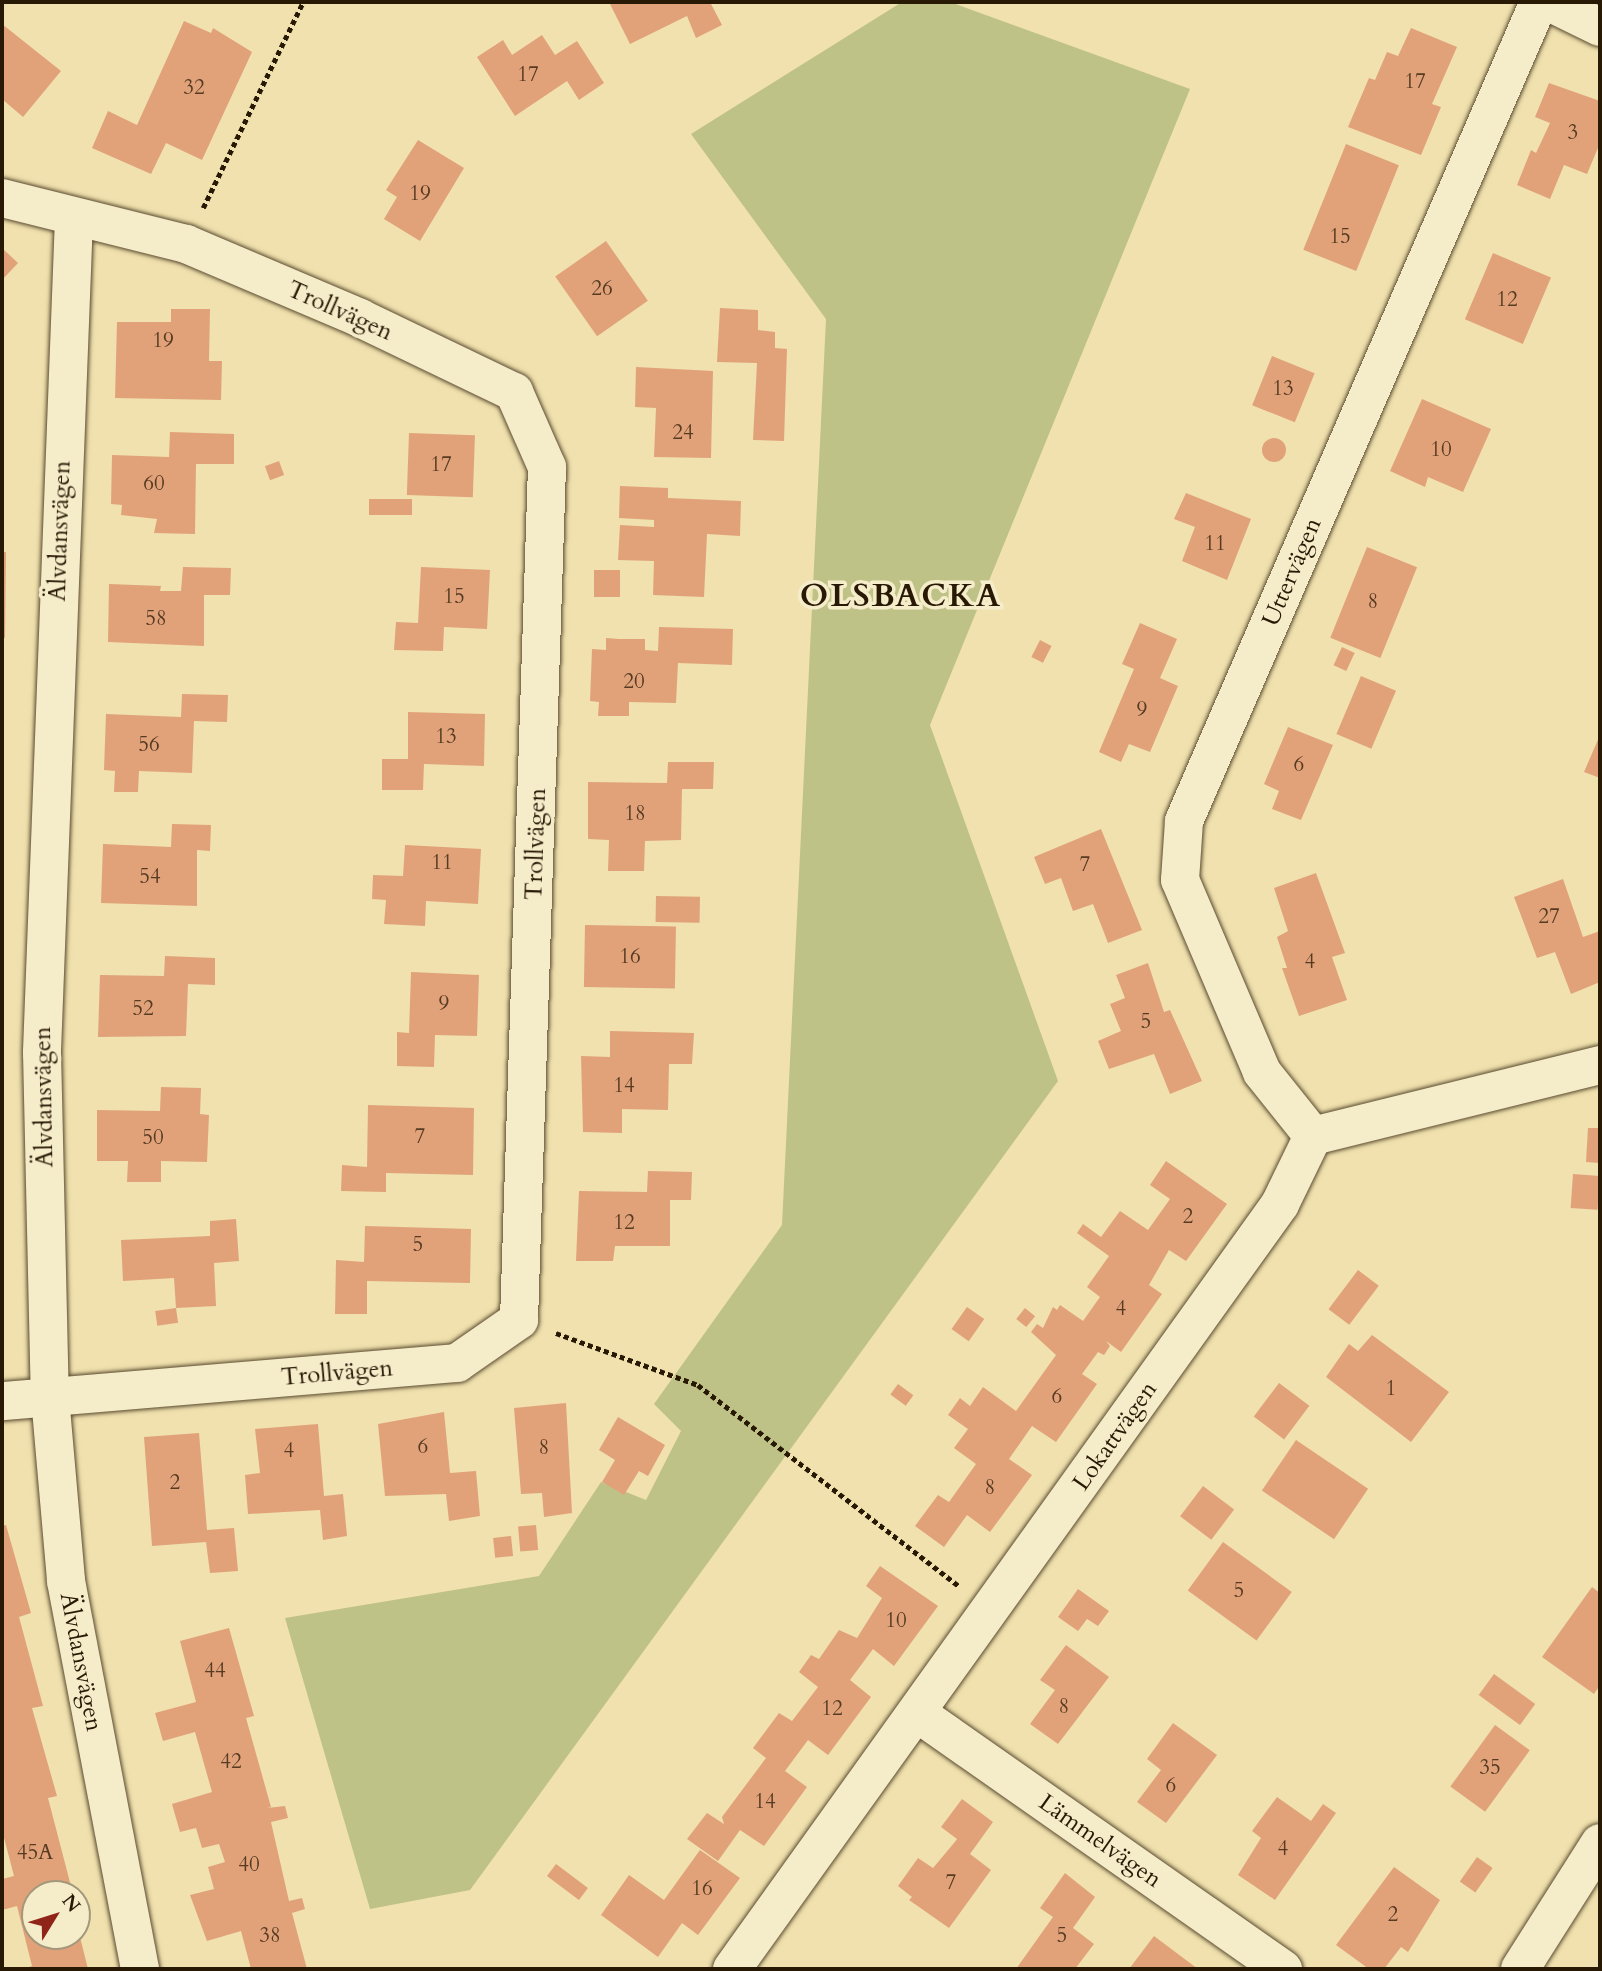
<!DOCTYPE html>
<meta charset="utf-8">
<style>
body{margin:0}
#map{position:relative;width:1602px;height:1971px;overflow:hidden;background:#f0e1ae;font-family:Cardo,serif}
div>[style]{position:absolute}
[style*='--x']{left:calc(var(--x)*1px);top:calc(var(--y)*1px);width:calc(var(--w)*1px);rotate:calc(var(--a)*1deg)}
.green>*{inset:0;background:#bec287}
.building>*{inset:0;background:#e1a27a;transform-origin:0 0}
.round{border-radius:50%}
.path>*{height:4.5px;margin-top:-2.25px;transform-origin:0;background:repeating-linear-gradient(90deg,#281905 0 5px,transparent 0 8.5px)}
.roads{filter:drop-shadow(0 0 2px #5a4b2f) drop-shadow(0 0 2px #5a4b2f)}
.minor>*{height:38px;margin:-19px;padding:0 19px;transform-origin:19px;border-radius:19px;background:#f5ecca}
span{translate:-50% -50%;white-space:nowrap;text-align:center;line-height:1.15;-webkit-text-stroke:7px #f5ecca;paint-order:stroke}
.number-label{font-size:21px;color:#563b22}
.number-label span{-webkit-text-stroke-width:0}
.street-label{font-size:24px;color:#281905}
.district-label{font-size:32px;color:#281905;font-weight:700;letter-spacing:2px}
.frame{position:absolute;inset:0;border:4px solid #281905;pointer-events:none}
.north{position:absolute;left:21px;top:1880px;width:70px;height:70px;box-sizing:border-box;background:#f5ecca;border:2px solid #a3987b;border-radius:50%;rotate:52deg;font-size:19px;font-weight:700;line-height:28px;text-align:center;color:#281905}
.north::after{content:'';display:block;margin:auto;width:24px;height:32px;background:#8f2418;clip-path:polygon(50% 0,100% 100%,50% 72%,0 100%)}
</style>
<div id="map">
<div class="green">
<div style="clip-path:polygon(902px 2px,950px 2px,1190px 89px,930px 725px,1058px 1081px,470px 1890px,370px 1909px,285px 1618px,539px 1576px,601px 1482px,646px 1500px,681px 1431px,654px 1404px,782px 1225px,826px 319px,691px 134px)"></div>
</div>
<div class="building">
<div style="clip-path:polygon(609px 2px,710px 2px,722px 25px,696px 38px,687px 16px,630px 44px)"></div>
<div style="clip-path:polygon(184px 21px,211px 33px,213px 28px,252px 52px,202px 160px,166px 143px,151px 174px,92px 148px,108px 111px,137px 125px)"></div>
<div style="clip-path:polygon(2px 24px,61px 71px,23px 117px,2px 99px)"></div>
<div style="clip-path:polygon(1411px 28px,1457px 47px,1432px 104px,1441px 107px,1421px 155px,1348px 127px,1369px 78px,1375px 80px,1387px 52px,1398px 56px)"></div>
<div style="clip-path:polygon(542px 35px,555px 55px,577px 41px,604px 83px,579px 100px,567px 81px,515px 116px,477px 57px,503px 40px,512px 55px)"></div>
<div style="clip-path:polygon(1549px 83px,1600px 101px,1600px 143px,1587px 174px,1564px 165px,1550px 199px,1517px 185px,1531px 150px,1536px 153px,1550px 123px,1535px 117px)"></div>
<div style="clip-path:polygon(418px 140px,464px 168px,420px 241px,384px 219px,397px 197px,386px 190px)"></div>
<div style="left:1346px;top:144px;width:57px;height:114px;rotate:22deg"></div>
<div style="left:606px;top:241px;width:73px;height:62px;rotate:55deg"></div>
<div style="clip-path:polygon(2px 248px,18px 263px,2px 280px)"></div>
<div style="left:1493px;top:253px;width:63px;height:72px;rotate:23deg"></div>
<div style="clip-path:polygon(720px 308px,758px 310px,758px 330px,775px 332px,775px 348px,787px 349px,784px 441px,753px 440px,757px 363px,717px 362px)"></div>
<div style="clip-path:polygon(171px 309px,210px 309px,209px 361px,222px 361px,221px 400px,115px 398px,117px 322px,171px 322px)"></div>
<div style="left:1272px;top:356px;width:46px;height:53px;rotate:22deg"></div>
<div style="clip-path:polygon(636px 367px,713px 371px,711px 458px,654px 457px,656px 408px,635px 407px)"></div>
<div style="clip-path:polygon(1422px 399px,1491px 429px,1463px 492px,1428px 477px,1425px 487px,1390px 471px)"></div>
<div style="clip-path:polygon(170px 432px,234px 434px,234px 464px,196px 464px,195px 534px,154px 533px,157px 519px,121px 515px,122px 505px,111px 504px,112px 455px,169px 457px)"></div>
<div style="left:409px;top:433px;width:66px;height:62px;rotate:2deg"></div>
<div class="round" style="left:1262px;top:438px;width:24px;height:24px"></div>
<div style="left:279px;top:461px;width:15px;height:15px;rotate:70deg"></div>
<div style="clip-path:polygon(620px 486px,668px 488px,668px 498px,741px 501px,740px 536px,707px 534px,704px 597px,653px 595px,654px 561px,618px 560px,620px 525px,654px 527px,654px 520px,619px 518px)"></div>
<div style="clip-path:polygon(1186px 493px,1251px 519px,1227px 580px,1182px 561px,1195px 527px,1174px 519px)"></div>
<div style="left:412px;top:499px;width:16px;height:43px;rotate:90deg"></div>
<div style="left:1367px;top:547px;width:54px;height:98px;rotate:22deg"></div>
<div style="clip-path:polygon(2px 552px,6px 552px,5px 638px,2px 638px)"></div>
<div style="clip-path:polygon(183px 567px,231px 568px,230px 595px,204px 595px,204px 646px,108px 642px,109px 584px,161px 586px,160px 591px,181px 591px)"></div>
<div style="clip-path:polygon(421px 567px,490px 570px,487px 629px,444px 627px,443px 651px,394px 650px,396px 622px,418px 623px)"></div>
<div style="left:594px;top:570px;width:26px;height:27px"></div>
<div style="clip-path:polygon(1140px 623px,1177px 639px,1160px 678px,1178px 686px,1150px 752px,1129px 744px,1121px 762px,1099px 752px,1134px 669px,1122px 664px)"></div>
<div style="clip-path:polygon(659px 627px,733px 629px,732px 665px,678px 663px,676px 703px,629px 702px,629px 716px,598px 716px,599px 702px,590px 701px,592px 649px,606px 650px,606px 638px,619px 639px,645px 639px,645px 650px,658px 651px)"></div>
<div style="left:1040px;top:640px;width:13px;height:19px;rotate:27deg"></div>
<div style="left:1342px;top:647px;width:14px;height:20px;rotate:25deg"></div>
<div style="left:1361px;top:676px;width:38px;height:63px;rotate:23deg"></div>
<div style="clip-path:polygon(182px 694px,228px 695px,227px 722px,194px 721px,192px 773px,139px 771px,138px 792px,114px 792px,115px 771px,104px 770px,106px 714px,181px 717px)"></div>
<div style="clip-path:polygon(408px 712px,485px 714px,484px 766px,424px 764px,423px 790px,382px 790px,382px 759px,408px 759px)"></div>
<div style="clip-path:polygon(1288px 727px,1333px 745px,1301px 820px,1272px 809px,1279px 791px,1264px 784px)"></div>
<div style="clip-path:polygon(1600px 735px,1600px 778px,1584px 772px)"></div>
<div style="clip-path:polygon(668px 762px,714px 762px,713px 789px,682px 789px,681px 840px,645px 841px,644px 871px,608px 871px,609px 840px,588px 839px,588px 782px,667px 783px)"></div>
<div style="clip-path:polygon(172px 824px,211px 825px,210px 851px,197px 850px,197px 906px,101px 903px,103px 844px,171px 847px)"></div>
<div style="clip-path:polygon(1101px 829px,1142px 930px,1108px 943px,1093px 904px,1073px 911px,1061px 878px,1045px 884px,1034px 857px)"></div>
<div style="clip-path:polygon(405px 845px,481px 849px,478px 904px,426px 901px,425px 926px,384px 924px,386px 900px,372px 899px,373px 875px,403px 876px)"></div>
<div style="clip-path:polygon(1316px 873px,1345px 953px,1332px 957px,1347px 1000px,1299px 1016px,1282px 968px,1287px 968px,1277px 937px,1288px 931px,1274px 888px)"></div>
<div style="clip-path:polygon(1563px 879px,1583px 937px,1600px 931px,1600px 982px,1571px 994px,1555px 952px,1537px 958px,1514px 897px)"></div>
<div style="left:656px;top:896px;width:44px;height:26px;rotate:1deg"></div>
<div style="left:585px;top:925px;width:91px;height:62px;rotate:1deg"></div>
<div style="clip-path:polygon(165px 956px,215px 958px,215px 985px,188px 984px,186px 1036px,98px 1037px,100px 975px,164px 976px)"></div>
<div style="clip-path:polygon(1148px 963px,1164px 1012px,1170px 1010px,1202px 1081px,1170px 1094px,1154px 1054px,1109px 1069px,1098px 1041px,1121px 1031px,1110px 1004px,1125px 998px,1116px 975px)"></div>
<div style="clip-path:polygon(411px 972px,479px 975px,477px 1036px,435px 1035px,434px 1067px,397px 1066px,397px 1032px,409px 1033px)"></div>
<div style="clip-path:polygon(610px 1031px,694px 1033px,692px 1064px,669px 1064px,668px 1110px,622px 1109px,622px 1133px,583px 1132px,581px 1056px,610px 1057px)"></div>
<div style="clip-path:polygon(161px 1087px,201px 1088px,200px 1114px,209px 1115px,207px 1162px,161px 1161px,161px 1182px,127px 1182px,128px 1161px,97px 1161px,97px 1110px,160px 1111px)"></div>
<div style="clip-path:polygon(368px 1105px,474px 1108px,473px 1175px,386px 1173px,386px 1192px,341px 1191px,342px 1165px,367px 1167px)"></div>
<div style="clip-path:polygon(1588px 1128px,1600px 1128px,1600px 1163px,1586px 1162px)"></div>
<div style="clip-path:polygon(1166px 1161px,1227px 1204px,1186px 1261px,1169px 1250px,1149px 1285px,1162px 1294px,1121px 1352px,1106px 1341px,1110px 1346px,1104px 1355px,1098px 1352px,1082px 1374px,1097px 1384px,1056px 1442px,1032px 1426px,1009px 1459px,1032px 1475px,990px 1532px,967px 1515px,944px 1547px,915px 1526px,938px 1495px,949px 1502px,976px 1464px,954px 1448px,968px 1429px,948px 1415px,960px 1398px,970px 1406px,983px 1387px,1016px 1411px,1056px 1355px,1031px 1332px,1037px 1324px,1043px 1328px,1053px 1307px,1057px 1310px,1060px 1305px,1083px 1321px,1100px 1297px,1087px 1287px,1109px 1256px,1077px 1233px,1083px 1224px,1101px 1237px,1120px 1211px,1148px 1230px,1170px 1199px,1150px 1185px)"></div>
<div style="clip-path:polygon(648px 1171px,692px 1172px,691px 1200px,670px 1200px,670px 1246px,615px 1246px,613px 1261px,576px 1261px,579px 1191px,647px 1192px)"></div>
<div style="left:1573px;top:1174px;width:27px;height:34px;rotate:4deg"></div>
<div style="clip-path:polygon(236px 1219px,239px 1261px,214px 1263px,216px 1306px,176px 1308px,174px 1278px,123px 1281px,121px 1240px,210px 1236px,210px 1221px)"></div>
<div style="clip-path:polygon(365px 1226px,471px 1229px,470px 1283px,367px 1281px,367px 1314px,335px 1314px,336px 1260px,364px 1262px)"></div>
<div style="left:1358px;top:1270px;width:26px;height:49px;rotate:37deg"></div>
<div style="left:967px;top:1307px;width:21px;height:27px;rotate:35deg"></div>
<div style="left:176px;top:1308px;width:15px;height:21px;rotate:82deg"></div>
<div style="left:1025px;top:1308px;width:13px;height:14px;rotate:39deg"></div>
<div style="clip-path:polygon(1372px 1335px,1449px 1392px,1411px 1442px,1326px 1377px,1349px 1344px,1358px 1351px)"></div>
<div style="left:1279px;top:1383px;width:38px;height:42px;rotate:37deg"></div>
<div style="left:898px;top:1384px;width:19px;height:13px;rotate:36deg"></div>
<div style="clip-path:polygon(566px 1403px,572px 1513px,544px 1517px,542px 1493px,521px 1494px,514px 1408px)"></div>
<div style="clip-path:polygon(444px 1412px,450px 1473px,476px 1471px,480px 1516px,449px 1521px,446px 1494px,385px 1496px,378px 1424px)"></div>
<div style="clip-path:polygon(618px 1417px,665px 1445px,648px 1476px,639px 1471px,624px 1495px,602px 1482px,615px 1460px,599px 1450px)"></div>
<div style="clip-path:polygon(318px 1424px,324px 1496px,343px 1494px,347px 1536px,323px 1540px,320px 1510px,248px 1514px,245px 1475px,260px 1473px,255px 1429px)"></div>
<div style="clip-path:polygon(199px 1433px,207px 1530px,234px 1528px,238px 1571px,210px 1573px,206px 1542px,152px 1546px,144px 1437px)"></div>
<div style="left:1296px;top:1440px;width:87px;height:61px;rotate:34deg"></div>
<div style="left:1203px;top:1486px;width:39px;height:38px;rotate:37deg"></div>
<div style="clip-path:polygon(6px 1525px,31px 1613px,19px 1617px,43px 1706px,32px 1708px,57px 1796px,48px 1798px,72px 1890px,68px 1894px,35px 1894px,35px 1936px,77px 1936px,78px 1929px,88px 1969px,23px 1969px,32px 1966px,17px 1906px,2px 1910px,2px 1879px,14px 1876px,2px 1830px,2px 1526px)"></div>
<div style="left:536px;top:1525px;width:25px;height:18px;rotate:85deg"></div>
<div style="left:511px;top:1536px;width:20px;height:18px;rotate:84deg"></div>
<div style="left:1223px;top:1542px;width:85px;height:60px;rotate:36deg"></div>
<div style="clip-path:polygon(880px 1566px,938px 1606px,894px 1666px,873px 1649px,850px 1680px,871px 1697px,828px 1755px,808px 1740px,785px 1771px,807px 1787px,764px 1846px,740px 1830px,718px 1861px,687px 1839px,707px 1813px,724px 1824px,722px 1817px,766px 1758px,753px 1748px,779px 1713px,792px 1721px,818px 1687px,799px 1672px,811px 1655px,819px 1659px,839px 1630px,857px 1638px,882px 1598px,866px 1586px)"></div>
<div style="clip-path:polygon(1592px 1587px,1600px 1593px,1600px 1685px,1594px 1694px,1542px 1657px)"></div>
<div style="clip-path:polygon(1078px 1589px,1109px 1611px,1098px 1626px,1087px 1619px,1078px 1631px,1058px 1617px)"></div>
<div style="clip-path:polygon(229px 1628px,254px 1716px,246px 1718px,271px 1807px,267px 1808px,285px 1806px,288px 1818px,271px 1822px,289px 1901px,302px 1898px,305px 1909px,292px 1913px,307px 1969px,251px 1969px,241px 1931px,207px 1941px,190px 1895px,214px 1889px,208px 1867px,225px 1862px,219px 1844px,202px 1848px,196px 1828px,180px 1832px,172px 1804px,212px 1792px,195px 1732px,163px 1741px,155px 1713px,196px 1702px,180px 1641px)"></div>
<div style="clip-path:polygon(1066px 1645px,1109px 1677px,1058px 1744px,1030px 1724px,1055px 1690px,1040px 1680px)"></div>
<div style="left:1494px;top:1674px;width:51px;height:26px;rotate:36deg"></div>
<div style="clip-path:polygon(1173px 1723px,1217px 1755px,1166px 1823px,1137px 1802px,1161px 1770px,1147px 1759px)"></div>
<div style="left:1495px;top:1725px;width:43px;height:76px;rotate:36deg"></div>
<div style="clip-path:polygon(1277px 1797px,1311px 1821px,1323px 1804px,1336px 1813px,1275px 1900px,1238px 1875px,1261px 1838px,1252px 1831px)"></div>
<div style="clip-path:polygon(962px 1799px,993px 1822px,970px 1854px,991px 1870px,949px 1928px,909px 1900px,912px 1897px,898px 1886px,918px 1858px,933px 1868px,954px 1843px,957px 1839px,941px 1827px)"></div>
<div style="clip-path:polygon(700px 1850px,740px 1878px,698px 1935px,682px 1923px,658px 1957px,601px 1915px,629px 1875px,664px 1900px)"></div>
<div style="left:1477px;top:1857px;width:19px;height:30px;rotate:35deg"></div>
<div style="left:556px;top:1864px;width:40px;height:15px;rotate:37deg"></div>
<div style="clip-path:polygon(1394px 1867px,1440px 1900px,1408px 1952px,1401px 1947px,1384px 1969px,1369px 1969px,1336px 1945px)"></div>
<div style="clip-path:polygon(1065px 1873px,1095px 1897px,1073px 1928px,1094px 1944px,1075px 1969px,1016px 1969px,1053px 1917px,1040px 1908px)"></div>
<div style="clip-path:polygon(1154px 1936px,1198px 1969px,1129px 1969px)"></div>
</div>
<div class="path">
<div style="--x:203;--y:208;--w:229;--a:-64.1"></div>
<div style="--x:556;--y:1333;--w:151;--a:20.1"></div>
<div style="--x:698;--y:1385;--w:329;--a:37.6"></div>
</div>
<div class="roads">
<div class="minor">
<div style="--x:1549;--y:2;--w:57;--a:26.1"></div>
<div style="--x:2;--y:198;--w:190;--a:14"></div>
<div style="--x:186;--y:244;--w:189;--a:23"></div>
<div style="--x:360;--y:318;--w:171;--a:25.7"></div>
<div style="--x:514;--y:392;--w:82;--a:66.3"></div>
<div style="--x:547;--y:467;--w:853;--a:91.88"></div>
<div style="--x:519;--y:1320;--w:75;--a:145.3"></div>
<div style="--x:457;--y:1363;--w:457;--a:175.2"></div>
<div style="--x:74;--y:218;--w:835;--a:92.2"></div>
<div style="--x:42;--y:1052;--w:345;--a:88.7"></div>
<div style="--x:50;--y:1397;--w:185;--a:85"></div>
<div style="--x:66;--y:1581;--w:395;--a:79.2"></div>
<div style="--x:1313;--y:1136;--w:82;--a:-128.6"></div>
<div style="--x:1262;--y:1072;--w:209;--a:-113.1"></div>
<div style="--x:1180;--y:880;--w:59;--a:-86.1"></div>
<div style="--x:1184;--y:821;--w:893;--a:-66.57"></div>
<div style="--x:917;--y:1713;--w:447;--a:35"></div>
<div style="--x:732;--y:1969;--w:941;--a:-54.38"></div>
<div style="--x:1280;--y:1204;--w:76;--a:-64.1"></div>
<div style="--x:1313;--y:1136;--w:296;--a:-13.9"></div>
<div style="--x:1520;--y:1969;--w:149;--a:-57.6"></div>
</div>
</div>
<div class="number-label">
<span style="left:528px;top:75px">17</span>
<span style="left:1415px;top:82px">17</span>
<span style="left:194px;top:88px">32</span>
<span style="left:1573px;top:133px">3</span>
<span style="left:420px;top:194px">19</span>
<span style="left:1340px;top:237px">15</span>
<span style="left:602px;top:289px">26</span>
<span style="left:1507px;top:300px">12</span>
<span style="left:163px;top:341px">19</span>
<span style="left:1283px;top:389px">13</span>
<span style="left:683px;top:433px">24</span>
<span style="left:1441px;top:450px">10</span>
<span style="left:441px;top:465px">17</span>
<span style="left:154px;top:484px">60</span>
<span style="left:1215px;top:544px">11</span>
<span style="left:454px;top:597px">15</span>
<span style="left:1373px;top:602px">8</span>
<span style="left:156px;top:619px">58</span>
<span style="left:634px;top:682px">20</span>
<span style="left:1142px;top:710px">9</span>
<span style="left:446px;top:737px">13</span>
<span style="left:149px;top:745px">56</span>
<span style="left:1299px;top:765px">6</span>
<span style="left:635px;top:814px">18</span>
<span style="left:442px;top:863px">11</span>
<span style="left:1085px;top:865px">7</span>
<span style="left:150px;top:877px">54</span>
<span style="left:1549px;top:917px">27</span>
<span style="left:630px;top:957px">16</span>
<span style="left:1310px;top:962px">4</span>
<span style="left:444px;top:1004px">9</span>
<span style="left:143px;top:1009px">52</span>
<span style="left:1146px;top:1022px">5</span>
<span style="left:624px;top:1086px">14</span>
<span style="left:420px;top:1137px">7</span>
<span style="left:153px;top:1138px">50</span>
<span style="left:1188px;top:1217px">2</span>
<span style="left:624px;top:1223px">12</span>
<span style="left:418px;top:1245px">5</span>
<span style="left:1121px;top:1309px">4</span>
<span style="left:1391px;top:1389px">1</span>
<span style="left:1057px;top:1397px">6</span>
<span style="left:423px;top:1447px">6</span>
<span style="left:544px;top:1448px">8</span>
<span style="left:289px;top:1451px">4</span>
<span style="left:175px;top:1483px">2</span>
<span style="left:990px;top:1488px">8</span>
<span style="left:1239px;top:1591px">5</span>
<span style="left:896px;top:1621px">10</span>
<span style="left:215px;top:1671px">44</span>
<span style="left:1064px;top:1707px">8</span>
<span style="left:832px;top:1709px">12</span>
<span style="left:231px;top:1762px">42</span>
<span style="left:1490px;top:1768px">35</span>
<span style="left:1171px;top:1786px">6</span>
<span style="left:765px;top:1802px">14</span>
<span style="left:1283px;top:1849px">4</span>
<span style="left:35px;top:1853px">45A</span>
<span style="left:249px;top:1865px">40</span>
<span style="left:951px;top:1883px">7</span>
<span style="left:702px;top:1889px">16</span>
<span style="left:1393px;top:1915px">2</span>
<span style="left:270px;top:1936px">38</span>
<span style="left:1062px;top:1936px">5</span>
</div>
<div class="street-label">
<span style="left:340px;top:311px;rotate:24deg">Trollvägen</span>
<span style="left:60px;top:531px;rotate:-88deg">Älvdansvägen</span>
<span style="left:1292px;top:572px;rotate:-67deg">Uttervägen</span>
<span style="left:536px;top:844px;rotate:-88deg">Trollvägen</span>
<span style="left:44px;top:1097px;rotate:-91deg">Älvdansvägen</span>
<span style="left:337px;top:1373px;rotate:-5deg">Trollvägen</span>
<span style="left:1115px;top:1436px;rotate:-55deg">Lokattvägen</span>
<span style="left:81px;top:1662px;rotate:79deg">Älvdansvägen</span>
<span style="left:1100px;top:1841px;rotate:35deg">Lämmelvägen</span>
</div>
<div class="district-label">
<span style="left:901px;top:596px">OLSBACKA</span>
</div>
<div class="frame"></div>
<div class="north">N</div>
</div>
